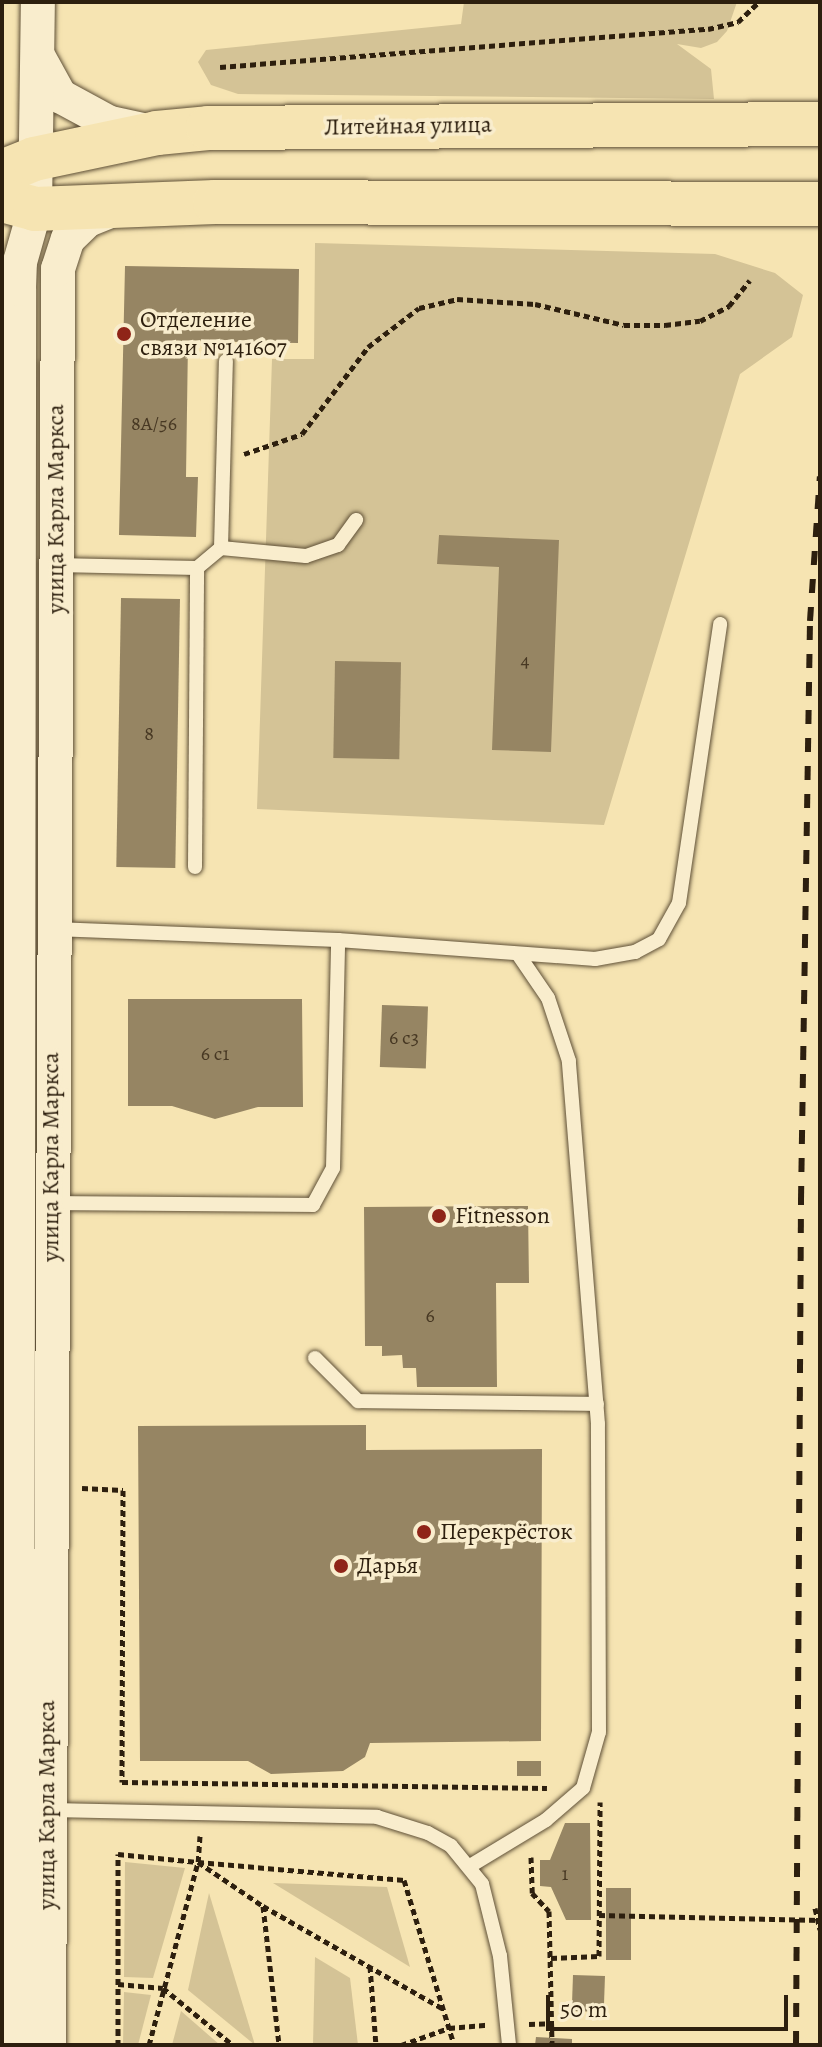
<!DOCTYPE html>
<meta charset="utf-8">
<style>
body{margin:0}
#map{position:relative;width:822px;height:2047px;overflow:hidden;background:#f6e4b2;font-family:Alegreya,serif}
div>[style]{position:absolute}
[style*='--x']{left:calc(var(--x)*1px);top:calc(var(--y)*1px);width:calc(var(--w)*1px);rotate:calc(var(--a)*1deg)}
.green>*{inset:0;background:#d4c396}
.building>*{inset:0;background:#968563;transform-origin:0 0}
.path>*{height:5px;margin-top:-2.5px;transform-origin:0;background:repeating-linear-gradient(90deg,#2d1f0e 0 6px,transparent 0 10px)}
.roads{filter:drop-shadow(0 0 2px #5f5037) drop-shadow(0 0 2px #5f5037)}
.service>*{height:14px;margin:-7px;padding:0 7px;transform-origin:7px;border-radius:7px;background:#f9edcd}
.tertiary>*{height:34px;margin:-17px;padding:0 17px;transform-origin:17px;border-radius:17px;background:#f9edcd}
.trunk>*{height:44px;margin:-22px;padding:0 22px;transform-origin:22px;border-radius:22px;background:#f6e4b2}
.rail>*{height:6px;margin-top:-3px;transform-origin:0;background:repeating-linear-gradient(90deg,#2d1f0e 0 14px,transparent 0 28px)}
.path-bridge>*{height:5px;margin-top:-2.5px;transform-origin:0;background:repeating-linear-gradient(90deg,#2d1f0e 0 6px,transparent 0 10px)}
.dots>*{width:22px;height:22px;translate:-50% -50%;box-sizing:border-box;border:4px solid #f9edcd;border-radius:50%}
span{translate:-50% -50%;white-space:nowrap;text-align:center;line-height:1.15;-webkit-text-stroke:7px #f9edcd;paint-order:stroke}
.number-label{font-size:20px;color:#473823}
.number-label span{-webkit-text-stroke-width:0}
.street-label{font-size:24px;color:#2d1f0e}
.poi-label{font-size:24px;color:#2d1f0e}
.left{translate:0 -50%;text-align:left}
.frame{position:absolute;inset:0;border:4px solid #2d1f0e;pointer-events:none}
.scale{position:absolute;left:546px;top:1995px;width:242px;height:36px;box-sizing:border-box;border:4px solid #2d1f0e;border-top:0;padding-left:10px;font-size:24px;line-height:28px;white-space:nowrap;color:#2d1f0e;-webkit-text-stroke:6px #f9edcd;paint-order:stroke}
</style>
<div id="map">
<div class="green">
<div style="clip-path:polygon(464px 2px,737px 2px,727px 31px,717px 42px,701px 48px,677px 44px,711px 69px,714px 99px,238px 94px,211px 85px,198px 62px,206px 50px,461px 24px)"></div>
<div style="clip-path:polygon(315px 243px,715px 254px,775px 273px,803px 295px,792px 337px,740px 374px,604px 825px,257px 809px,272px 359px,314px 359px)"></div>
<div style="clip-path:polygon(125px 1862px,185px 1868px,153px 1978px,124px 1977px)"></div>
<div style="clip-path:polygon(273px 1883px,387px 1887px,410px 1967px)"></div>
<div style="clip-path:polygon(209px 1893px,255px 2045px,188px 1990px)"></div>
<div style="clip-path:polygon(315px 1957px,350px 1978px,358px 2045px,313px 2045px)"></div>
<div style="clip-path:polygon(124px 1992px,151px 1995px,138px 2045px,123px 2045px)"></div>
<div style="clip-path:polygon(181px 2011px,220px 2045px,172px 2045px)"></div>
</div>
<div class="building">
<div style="clip-path:polygon(125px 266px,299px 269px,298px 343px,188px 341px,186px 477px,198px 477px,196px 537px,119px 535px)"></div>
<div style="clip-path:polygon(439px 535px,559px 540px,551px 752px,492px 750px,499px 567px,437px 564px)"></div>
<div style="left:121px;top:598px;width:59px;height:269px;rotate:1deg"></div>
<div style="left:335px;top:661px;width:66px;height:97px;rotate:1deg"></div>
<div style="clip-path:polygon(128px 999px,302px 999px,303px 1107px,258px 1107px,215px 1119px,172px 1106px,128px 1106px)"></div>
<div style="left:382px;top:1005px;width:46px;height:62px;rotate:2deg"></div>
<div style="clip-path:polygon(528px 1206px,529px 1283px,496px 1283px,497px 1387px,417px 1387px,416px 1368px,403px 1368px,402px 1355px,382px 1356px,382px 1346px,365px 1346px,364px 1207px)"></div>
<div style="clip-path:polygon(366px 1425px,366px 1450px,542px 1449px,541px 1741px,370px 1743px,365px 1757px,343px 1771px,271px 1774px,248px 1761px,140px 1761px,138px 1426px)"></div>
<div style="left:517px;top:1761px;width:24px;height:15px"></div>
<div style="clip-path:polygon(565px 1823px,590px 1823px,591px 1920px,566px 1920px,551px 1887px,540px 1886px,540px 1860px,550px 1860px)"></div>
<div style="left:606px;top:1888px;width:25px;height:72px"></div>
<div style="left:573px;top:1975px;width:32px;height:36px;rotate:2deg"></div>
<div style="clip-path:polygon(536px 2037px,572px 2039px,572px 2045px,535px 2045px)"></div>
</div>
<div class="path">
<div style="--x:220;--y:67;--w:489;--a:-4.5"></div>
<div style="--x:708;--y:29;--w:31;--a:-13"></div>
<div style="--x:738;--y:22;--w:29;--a:-44"></div>
<div style="--x:244;--y:454;--w:61;--a:-19"></div>
<div style="--x:302;--y:434;--w:109;--a:-52.8"></div>
<div style="--x:368;--y:347;--w:64;--a:-37.4"></div>
<div style="--x:419;--y:308;--w:39;--a:-13"></div>
<div style="--x:457;--y:299;--w:78;--a:3.7"></div>
<div style="--x:535;--y:304;--w:91;--a:13.3"></div>
<div style="--x:624;--y:325;--w:41;--a:0"></div>
<div style="--x:665;--y:325;--w:35;--a:-7"></div>
<div style="--x:700;--y:321;--w:33;--a:-27"></div>
<div style="--x:729;--y:306;--w:33;--a:-51"></div>
<div style="--x:82;--y:1488;--w:41;--a:2.8"></div>
<div style="--x:123;--y:1490;--w:292;--a:90.2"></div>
<div style="--x:122;--y:1782;--w:425;--a:0.8"></div>
<div style="--x:200;--y:1836;--w:26;--a:94"></div>
<div style="--x:198;--y:1862;--w:78;--a:34.1"></div>
<div style="--x:263;--y:1906;--w:206;--a:29.7"></div>
<div style="--x:531;--y:1857;--w:36;--a:88"></div>
<div style="--x:532;--y:1893;--w:25;--a:47"></div>
<div style="--x:549;--y:1911;--w:134;--a:88.7"></div>
<div style="--x:263;--y:1906;--w:140;--a:83.4"></div>
<div style="--x:815;--y:1908;--w:22;--a:77"></div>
<div style="--x:551;--y:1958;--w:48;--a:-2.4"></div>
<div style="--x:599;--y:1956;--w:154;--a:-89.6"></div>
<div style="--x:370;--y:1966;--w:79;--a:85.7"></div>
<div style="--x:118;--y:1984;--w:45;--a:5.1"></div>
<div style="--x:163;--y:1988;--w:90;--a:39.2"></div>
<div style="--x:529;--y:2024;--w:23;--a:-2"></div>
<div style="--x:118;--y:2045;--w:191;--a:-90"></div>
<div style="--x:118;--y:1854;--w:80;--a:5.7"></div>
<div style="--x:149;--y:2045;--w:189;--a:-75"></div>
<div style="--x:198;--y:1862;--w:207;--a:5"></div>
<div style="--x:404;--y:1880;--w:172;--a:73.1"></div>
<div style="--x:401;--y:2045;--w:51;--a:-19.5"></div>
<div style="--x:449;--y:2028;--w:38;--a:-5"></div>
</div>
<div class="roads">
<div class="service">
<div style="--x:221;--y:548;--w:187;--a:-88.5"></div>
<div style="--x:56;--y:565;--w:141;--a:1.2"></div>
<div style="--x:197;--y:568;--w:31;--a:-40"></div>
<div style="--x:221;--y:548;--w:85;--a:5.4"></div>
<div style="--x:306;--y:556;--w:34;--a:-19"></div>
<div style="--x:338;--y:545;--w:31;--a:-54"></div>
<div style="--x:195;--y:867;--w:299;--a:-89.6"></div>
<div style="--x:54;--y:929;--w:284;--a:2.2"></div>
<div style="--x:338;--y:940;--w:258;--a:4.2"></div>
<div style="--x:595;--y:959;--w:41;--a:-9.9"></div>
<div style="--x:635;--y:952;--w:27;--a:-28"></div>
<div style="--x:659;--y:939;--w:41;--a:-60.9"></div>
<div style="--x:679;--y:903;--w:282;--a:-81.6"></div>
<div style="--x:51;--y:1203;--w:262;--a:0.4"></div>
<div style="--x:313;--y:1205;--w:42;--a:-61.6"></div>
<div style="--x:333;--y:1168;--w:228;--a:-88.7"></div>
<div style="--x:315;--y:1358;--w:61;--a:45"></div>
<div style="--x:358;--y:1401;--w:239;--a:0.7"></div>
<div style="--x:51;--y:1810;--w:326;--a:1.2"></div>
<div style="--x:377;--y:1817;--w:53;--a:17.4"></div>
<div style="--x:428;--y:1833;--w:26;--a:29"></div>
<div style="--x:451;--y:1846;--w:49;--a:50.8"></div>
<div style="--x:482;--y:1884;--w:74;--a:76"></div>
<div style="--x:500;--y:1956;--w:89;--a:84.2"></div>
<div style="--x:470;--y:1866;--w:89;--a:-31.2"></div>
<div style="--x:546;--y:1820;--w:49;--a:-40.9"></div>
<div style="--x:583;--y:1788;--w:58;--a:-74.1"></div>
<div style="--x:599;--y:1732;--w:308;--a:-90.2"></div>
<div style="--x:598;--y:1424;--w:364;--a:-94.6"></div>
<div style="--x:569;--y:1061;--w:66;--a:-108.4"></div>
<div style="--x:548;--y:998;--w:53;--a:-124.3"></div>
</div>
<div class="tertiary">
<div style="--x:38;--y:56;--w:46;--a:61.2"></div>
<div style="--x:60;--y:96;--w:57;--a:28.4"></div>
<div style="--x:110;--y:123;--w:40;--a:12"></div>
<div style="--x:17;--y:2045;--w:1756;--a:-89.93"></div>
<div style="--x:19;--y:289;--w:27;--a:-88"></div>
<div style="--x:20;--y:262;--w:55;--a:-74.2"></div>
<div style="--x:35;--y:209;--w:207;--a:-89.2"></div>
<div style="--x:49;--y:2045;--w:1776;--a:-89.71"></div>
<div style="--x:58;--y:269;--w:32;--a:-72"></div>
<div style="--x:68;--y:239;--w:28;--a:-44"></div>
<div style="--x:88;--y:220;--w:32;--a:-22"></div>
</div>
<div class="trunk">
<div style="--x:2;--y:172;--w:35;--a:-22"></div>
<div style="--x:34;--y:159;--w:126;--a:-11.9"></div>
<div style="--x:157;--y:133;--w:51;--a:-5.6"></div>
<div style="--x:208;--y:128;--w:612;--a:-0.37"></div>
<div style="--x:2;--y:200;--w:34;--a:15"></div>
<div style="--x:35;--y:209;--w:180;--a:-2.2"></div>
<div style="--x:215;--y:202;--w:605;--a:0.19"></div>
</div>
</div>
<div class="rail">
<div style="--x:796;--y:2045;--w:845;--a:-89.66"></div>
<div style="--x:801;--y:1200;--w:579;--a:-89.11"></div>
<div style="--x:810;--y:621;--w:145;--a:-86.1"></div>
</div>
<div class="path-bridge">
<div style="--x:599;--y:1915;--w:221;--a:1.3"></div>
</div>
<div class="dots">
<div style="left:124px;top:334px;background:#8f2418"></div>
<div style="left:439px;top:1216px;background:#8f2418"></div>
<div style="left:424px;top:1532px;background:#8f2418"></div>
<div style="left:341px;top:1566px;background:#8f2418"></div>
</div>
<div class="number-label">
<span style="left:154px;top:423px">8А/56</span>
<span style="left:525px;top:660px">4</span>
<span style="left:149px;top:733px">8</span>
<span style="left:404px;top:1037px">6 с3</span>
<span style="left:215px;top:1053px">6 с1</span>
<span style="left:430px;top:1315px">6</span>
<span style="left:565px;top:1873px">1</span>
</div>
<div class="street-label">
<span style="left:408px;top:126px;rotate:-1deg">Литейная улица</span>
<span style="left:56px;top:509px;rotate:-90deg">улица Карла Маркса</span>
<span style="left:51px;top:1157px;rotate:-90deg">улица Карла Маркса</span>
<span style="left:47px;top:1805px;rotate:-90deg">улица Карла Маркса</span>
</div>
<div class="poi-label">
<span class="left" style="left:140px;top:334px">Отделение<br>связи №141607</span>
<span class="left" style="left:455px;top:1216px">Fitnesson</span>
<span class="left" style="left:440px;top:1532px">Перекрёсток</span>
<span class="left" style="left:357px;top:1566px">Дарья</span>
</div>
<div class="frame"></div>
<div class="scale">50 m</div>
</div>
